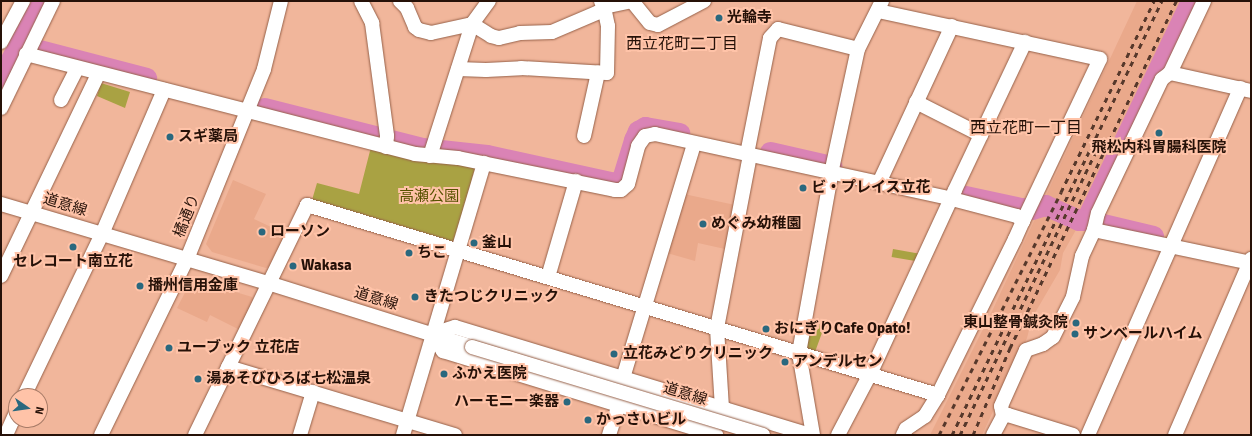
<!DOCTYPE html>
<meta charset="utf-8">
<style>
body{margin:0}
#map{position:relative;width:1252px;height:436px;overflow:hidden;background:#f1b69b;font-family:Signika,"Noto Sans JP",sans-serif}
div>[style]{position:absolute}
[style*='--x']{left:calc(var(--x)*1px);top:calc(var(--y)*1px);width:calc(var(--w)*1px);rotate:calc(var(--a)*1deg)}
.built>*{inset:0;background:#eaa98b}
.green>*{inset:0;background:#a9a243;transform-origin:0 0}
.water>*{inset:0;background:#da83b5}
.river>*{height:21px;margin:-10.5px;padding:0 10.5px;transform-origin:10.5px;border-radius:10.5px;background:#da83b5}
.roads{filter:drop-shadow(0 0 1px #966149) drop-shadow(0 0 1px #966149)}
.minor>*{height:14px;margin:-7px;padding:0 7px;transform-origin:7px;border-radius:7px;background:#fff}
.rail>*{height:3px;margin-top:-1.5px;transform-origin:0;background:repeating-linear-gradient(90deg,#56382b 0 5px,transparent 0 10px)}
.bridges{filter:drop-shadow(0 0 1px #966149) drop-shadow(0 0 1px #966149)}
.minor-bridge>*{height:14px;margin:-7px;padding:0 7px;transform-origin:7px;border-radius:7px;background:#fff}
.dots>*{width:11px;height:11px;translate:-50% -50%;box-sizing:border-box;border:2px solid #ffc3a8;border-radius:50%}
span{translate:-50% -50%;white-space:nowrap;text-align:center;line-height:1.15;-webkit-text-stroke:4px #ffc3a8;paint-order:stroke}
.poi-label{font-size:15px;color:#261108;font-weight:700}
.left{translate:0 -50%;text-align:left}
.right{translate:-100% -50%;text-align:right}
.park-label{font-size:15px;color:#575200}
.street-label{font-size:15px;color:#261108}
.neighbourhood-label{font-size:16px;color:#261108}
.frame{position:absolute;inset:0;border:2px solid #261108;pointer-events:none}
.north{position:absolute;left:8px;top:388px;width:40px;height:40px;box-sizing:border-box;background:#ffc3a8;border:1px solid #a87c68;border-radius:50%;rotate:103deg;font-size:11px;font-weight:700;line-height:16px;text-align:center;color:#261108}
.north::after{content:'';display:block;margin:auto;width:14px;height:18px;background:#2a687e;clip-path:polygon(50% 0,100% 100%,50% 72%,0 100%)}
</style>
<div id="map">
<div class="built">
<div style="clip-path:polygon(1137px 1px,1189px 1px,1085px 218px,1078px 222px,1077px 228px,1063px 253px,1060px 270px,1032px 318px,1027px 338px,982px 435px,930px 435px,993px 309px)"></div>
<div style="clip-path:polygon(233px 180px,266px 194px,254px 219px,286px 234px,271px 266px,266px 268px,212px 252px,206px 244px)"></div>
<div style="clip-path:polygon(684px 194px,735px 205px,725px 249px,698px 243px,695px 261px,667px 253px)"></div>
<div style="clip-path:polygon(196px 280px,252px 297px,254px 301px,240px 330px,210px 315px,207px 322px,177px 308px,190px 283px)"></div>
</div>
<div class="green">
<div style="clip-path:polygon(101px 83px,130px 92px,125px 108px,97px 96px)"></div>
<div style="clip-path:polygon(371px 147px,476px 164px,456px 239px,451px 242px,312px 200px,317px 183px,359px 194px)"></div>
<div style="left:893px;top:249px;width:27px;height:8px;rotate:10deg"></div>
<div style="clip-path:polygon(820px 323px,827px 325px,825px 330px,823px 330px,815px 352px,808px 350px,806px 345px,809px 328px,819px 329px)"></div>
</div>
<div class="water">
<div style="clip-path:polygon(31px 1px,47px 1px,1px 93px,1px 57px)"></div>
</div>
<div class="river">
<div style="--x:35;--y:49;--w:115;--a:14.6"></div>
<div style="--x:264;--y:108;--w:163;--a:14.2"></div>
<div style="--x:422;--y:148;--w:65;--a:6.1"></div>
<div style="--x:487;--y:155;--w:131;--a:12.3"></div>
<div style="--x:615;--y:183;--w:8;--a:-30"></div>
<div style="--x:622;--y:179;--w:41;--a:-72.9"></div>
<div style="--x:634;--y:140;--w:10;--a:-66"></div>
<div style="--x:638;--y:131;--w:8;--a:-30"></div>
<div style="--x:645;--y:127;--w:35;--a:10"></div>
<div style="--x:770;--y:152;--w:63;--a:12.9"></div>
<div style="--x:956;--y:194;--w:66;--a:12.2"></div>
<div style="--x:1021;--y:208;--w:11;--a:5"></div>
<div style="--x:1032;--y:209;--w:14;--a:-17"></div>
<div style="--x:1045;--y:205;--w:37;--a:24"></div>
<div style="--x:1079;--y:220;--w:7;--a:0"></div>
<div style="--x:1086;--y:220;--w:243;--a:-64.4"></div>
<div style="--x:1086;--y:220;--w:69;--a:13.4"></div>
</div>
<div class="roads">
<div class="minor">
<div style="--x:361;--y:1;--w:25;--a:63"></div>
<div style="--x:372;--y:23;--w:114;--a:82.4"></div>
<div style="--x:387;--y:136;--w:11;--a:95"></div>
<div style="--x:400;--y:1;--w:10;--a:45"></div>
<div style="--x:407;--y:8;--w:21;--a:67"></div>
<div style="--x:415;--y:27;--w:5;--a:37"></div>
<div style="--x:419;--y:30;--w:12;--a:14"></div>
<div style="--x:431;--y:33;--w:42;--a:-12.4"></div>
<div style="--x:472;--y:24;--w:22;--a:32"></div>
<div style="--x:491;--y:36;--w:8;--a:14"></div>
<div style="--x:499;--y:38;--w:22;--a:-13"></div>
<div style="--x:520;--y:33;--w:32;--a:-2"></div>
<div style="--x:552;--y:32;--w:51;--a:-23.1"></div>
<div style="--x:599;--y:12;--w:7;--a:-45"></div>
<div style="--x:604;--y:7;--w:29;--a:-12"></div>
<div style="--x:632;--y:1;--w:28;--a:51"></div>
<div style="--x:650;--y:23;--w:8;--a:14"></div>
<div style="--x:658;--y:25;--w:52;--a:-27.6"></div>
<div style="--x:878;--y:11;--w:227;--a:12.2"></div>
<div style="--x:1100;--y:59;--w:179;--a:115.4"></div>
<div style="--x:1;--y:42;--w:47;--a:-61.8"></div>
<div style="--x:26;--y:54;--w:402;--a:14.4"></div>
<div style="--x:415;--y:154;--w:43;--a:5.3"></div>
<div style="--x:458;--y:158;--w:160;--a:11.5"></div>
<div style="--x:615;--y:190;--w:6;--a:0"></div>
<div style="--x:621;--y:190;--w:9;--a:-41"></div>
<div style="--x:628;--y:184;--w:39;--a:-75"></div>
<div style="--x:638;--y:146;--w:12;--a:-55"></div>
<div style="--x:645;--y:136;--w:10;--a:-11"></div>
<div style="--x:655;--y:134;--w:304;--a:12.3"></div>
<div style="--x:952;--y:199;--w:67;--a:14.7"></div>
<div style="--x:1017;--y:216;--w:8;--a:40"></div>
<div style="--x:1023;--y:221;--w:20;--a:114"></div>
<div style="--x:1015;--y:239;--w:174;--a:116.3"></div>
<div style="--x:938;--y:395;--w:25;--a:122"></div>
<div style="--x:925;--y:416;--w:23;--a:146"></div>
<div style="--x:906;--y:429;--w:7;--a:117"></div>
<div style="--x:458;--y:69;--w:28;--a:2"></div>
<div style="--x:486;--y:70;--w:35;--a:-3"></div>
<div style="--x:521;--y:68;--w:86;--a:3.3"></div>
<div style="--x:607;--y:73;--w:47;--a:-88.8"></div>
<div style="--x:608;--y:26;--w:19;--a:-102"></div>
<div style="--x:604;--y:7;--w:7;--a:-117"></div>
<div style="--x:1170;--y:73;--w:83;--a:12.5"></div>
<div style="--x:61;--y:100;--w:36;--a:-63"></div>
<div style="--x:916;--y:102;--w:73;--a:26.9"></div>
<div style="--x:1;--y:108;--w:119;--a:-64.1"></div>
<div style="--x:584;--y:136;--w:65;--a:-77.5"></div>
<div style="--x:747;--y:154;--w:118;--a:-78.8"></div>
<div style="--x:770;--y:38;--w:12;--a:-48"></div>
<div style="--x:778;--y:29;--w:82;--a:14"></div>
<div style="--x:430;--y:156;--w:139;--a:-72.3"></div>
<div style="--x:472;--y:24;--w:29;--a:-54"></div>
<div style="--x:879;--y:183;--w:173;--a:-65.1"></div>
<div style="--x:1;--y:204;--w:278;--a:16.5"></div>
<div style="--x:268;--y:283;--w:214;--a:17.4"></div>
<div style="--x:1094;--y:230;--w:160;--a:11.9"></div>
<div style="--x:1;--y:276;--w:224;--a:-64.3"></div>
<div style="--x:548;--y:277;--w:100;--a:-73.7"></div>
<div style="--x:433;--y:334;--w:23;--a:-18"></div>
<div style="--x:455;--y:327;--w:371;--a:16.9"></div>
<div style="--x:433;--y:334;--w:20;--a:60"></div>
<div style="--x:443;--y:351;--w:286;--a:17.1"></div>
<div style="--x:228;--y:367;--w:237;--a:16.7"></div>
<div style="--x:623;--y:378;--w:245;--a:-73.1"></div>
<div style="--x:24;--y:396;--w:180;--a:-64.3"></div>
<div style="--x:102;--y:234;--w:157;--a:-66.7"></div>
<div style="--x:1003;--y:416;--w:5;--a:-11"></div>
<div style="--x:1008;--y:415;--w:68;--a:17.1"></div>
<div style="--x:720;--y:417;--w:9;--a:-77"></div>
<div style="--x:722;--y:408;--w:80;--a:-93.6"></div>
<div style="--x:717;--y:328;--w:176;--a:-79.2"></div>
<div style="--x:6;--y:435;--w:24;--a:-66"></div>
<div style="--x:101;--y:435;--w:196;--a:-64"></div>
<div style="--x:187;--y:259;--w:205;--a:-67.9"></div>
<div style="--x:264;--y:69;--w:70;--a:-76"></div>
<div style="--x:195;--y:435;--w:256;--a:-64"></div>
<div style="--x:307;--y:205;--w:659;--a:16.76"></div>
<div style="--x:300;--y:435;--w:45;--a:-73.2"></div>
<div style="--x:403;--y:435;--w:284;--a:-73.4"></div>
<div style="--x:609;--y:435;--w:32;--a:-72"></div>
<div style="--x:813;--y:435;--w:83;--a:-99.7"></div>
<div style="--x:799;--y:353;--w:187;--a:-79.8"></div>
<div style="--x:832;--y:169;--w:123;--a:-77.8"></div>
<div style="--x:858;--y:49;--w:54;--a:-63.4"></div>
<div style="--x:838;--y:435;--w:69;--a:-62.3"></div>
<div style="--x:870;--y:374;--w:203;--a:-65.2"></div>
<div style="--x:955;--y:190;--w:164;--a:-64.7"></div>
<div style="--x:993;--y:435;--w:21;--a:-62"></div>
<div style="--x:1003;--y:416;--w:10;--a:-101"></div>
<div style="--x:1001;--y:406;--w:61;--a:-65.9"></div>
<div style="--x:1026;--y:350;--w:18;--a:-19"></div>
<div style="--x:1043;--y:344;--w:12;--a:-35"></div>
<div style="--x:1053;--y:337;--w:45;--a:-63.4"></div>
<div style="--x:1073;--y:297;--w:42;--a:-77.6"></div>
<div style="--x:1082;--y:256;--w:29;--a:-65"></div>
<div style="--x:1094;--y:230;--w:17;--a:-77"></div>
<div style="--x:1098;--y:213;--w:148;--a:-64.5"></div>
<div style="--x:1162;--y:79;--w:10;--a:-37"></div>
<div style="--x:1170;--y:73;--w:80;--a:-64.7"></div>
<div style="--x:1088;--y:435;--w:379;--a:-66.3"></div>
<div style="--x:1175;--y:435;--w:192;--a:-66.6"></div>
</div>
</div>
<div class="rail">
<div style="--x:939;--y:435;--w:272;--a:-63.3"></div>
<div style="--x:1061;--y:192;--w:212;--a:-64"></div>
<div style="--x:952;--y:435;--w:482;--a:-64.2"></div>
<div style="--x:960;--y:435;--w:324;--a:-64.4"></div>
<div style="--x:973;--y:435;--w:95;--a:-67"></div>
<div style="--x:1010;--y:348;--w:385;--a:-64.4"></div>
</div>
<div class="bridges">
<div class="minor-bridge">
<div style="--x:472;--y:347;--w:304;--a:16.8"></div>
</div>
</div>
<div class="dots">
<div style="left:719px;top:18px;background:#2a687e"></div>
<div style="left:1159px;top:133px;background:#2a687e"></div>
<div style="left:170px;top:137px;background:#2a687e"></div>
<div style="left:803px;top:188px;background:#2a687e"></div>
<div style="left:703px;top:224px;background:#2a687e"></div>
<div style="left:262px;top:232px;background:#2a687e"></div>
<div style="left:474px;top:243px;background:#2a687e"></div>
<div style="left:73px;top:247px;background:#2a687e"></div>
<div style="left:409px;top:253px;background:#2a687e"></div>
<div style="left:293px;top:266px;background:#2a687e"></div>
<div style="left:140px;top:286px;background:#2a687e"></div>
<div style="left:415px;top:297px;background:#2a687e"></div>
<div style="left:1076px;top:323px;background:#2a687e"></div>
<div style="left:766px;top:329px;background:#2a687e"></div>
<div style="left:1075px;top:334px;background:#2a687e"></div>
<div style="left:169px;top:348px;background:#2a687e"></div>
<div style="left:614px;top:354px;background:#2a687e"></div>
<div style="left:785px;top:362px;background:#2a687e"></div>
<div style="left:444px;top:374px;background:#2a687e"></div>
<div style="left:198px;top:379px;background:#2a687e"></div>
<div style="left:567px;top:402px;background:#2a687e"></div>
<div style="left:588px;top:420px;background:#2a687e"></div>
</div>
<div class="poi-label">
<span class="left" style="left:727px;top:18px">光輪寺</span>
<span class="left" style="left:178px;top:137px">スギ薬局</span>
<span style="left:1159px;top:148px">飛松内科胃腸科医院</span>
<span class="left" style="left:811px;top:188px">ビ・プレイス立花</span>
<span class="left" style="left:711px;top:224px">めぐみ幼稚園</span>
<span class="left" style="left:270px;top:232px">ローソン</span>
<span class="left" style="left:482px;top:243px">釜山</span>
<span class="left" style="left:417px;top:253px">ちこ</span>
<span style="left:73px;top:262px">セレコート南立花</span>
<span class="left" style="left:301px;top:266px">Wakasa</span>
<span class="left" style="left:148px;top:286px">播州信用金庫</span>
<span class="left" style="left:424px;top:297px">きたつじクリニック</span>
<span class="right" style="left:1068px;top:323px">東山整骨鍼灸院</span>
<span class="left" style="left:774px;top:329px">おにぎりCafe Opato!</span>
<span class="left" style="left:1083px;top:334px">サンベールハイム</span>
<span class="left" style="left:177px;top:348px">ユーブック 立花店</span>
<span class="left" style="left:623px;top:354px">立花みどりクリニック</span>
<span class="left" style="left:793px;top:362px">アンデルセン</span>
<span class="left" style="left:452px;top:374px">ふかえ医院</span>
<span class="left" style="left:206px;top:379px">湯あそびひろば七松温泉</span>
<span class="right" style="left:559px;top:402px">ハーモニー楽器</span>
<span class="left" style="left:596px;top:420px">かっさいビル</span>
</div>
<div class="park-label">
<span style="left:429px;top:197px">高瀬公園</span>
</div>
<div class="street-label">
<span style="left:65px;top:205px;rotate:17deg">道意線</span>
<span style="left:187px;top:216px;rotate:-68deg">橘通り</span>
<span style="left:376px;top:299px;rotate:17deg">道意線</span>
<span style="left:685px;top:394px;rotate:17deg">道意線</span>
</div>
<div class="neighbourhood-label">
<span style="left:682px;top:44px">西立花町二丁目</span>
<span style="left:1026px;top:128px">西立花町一丁目</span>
</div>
<div class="frame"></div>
<div class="north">N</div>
</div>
